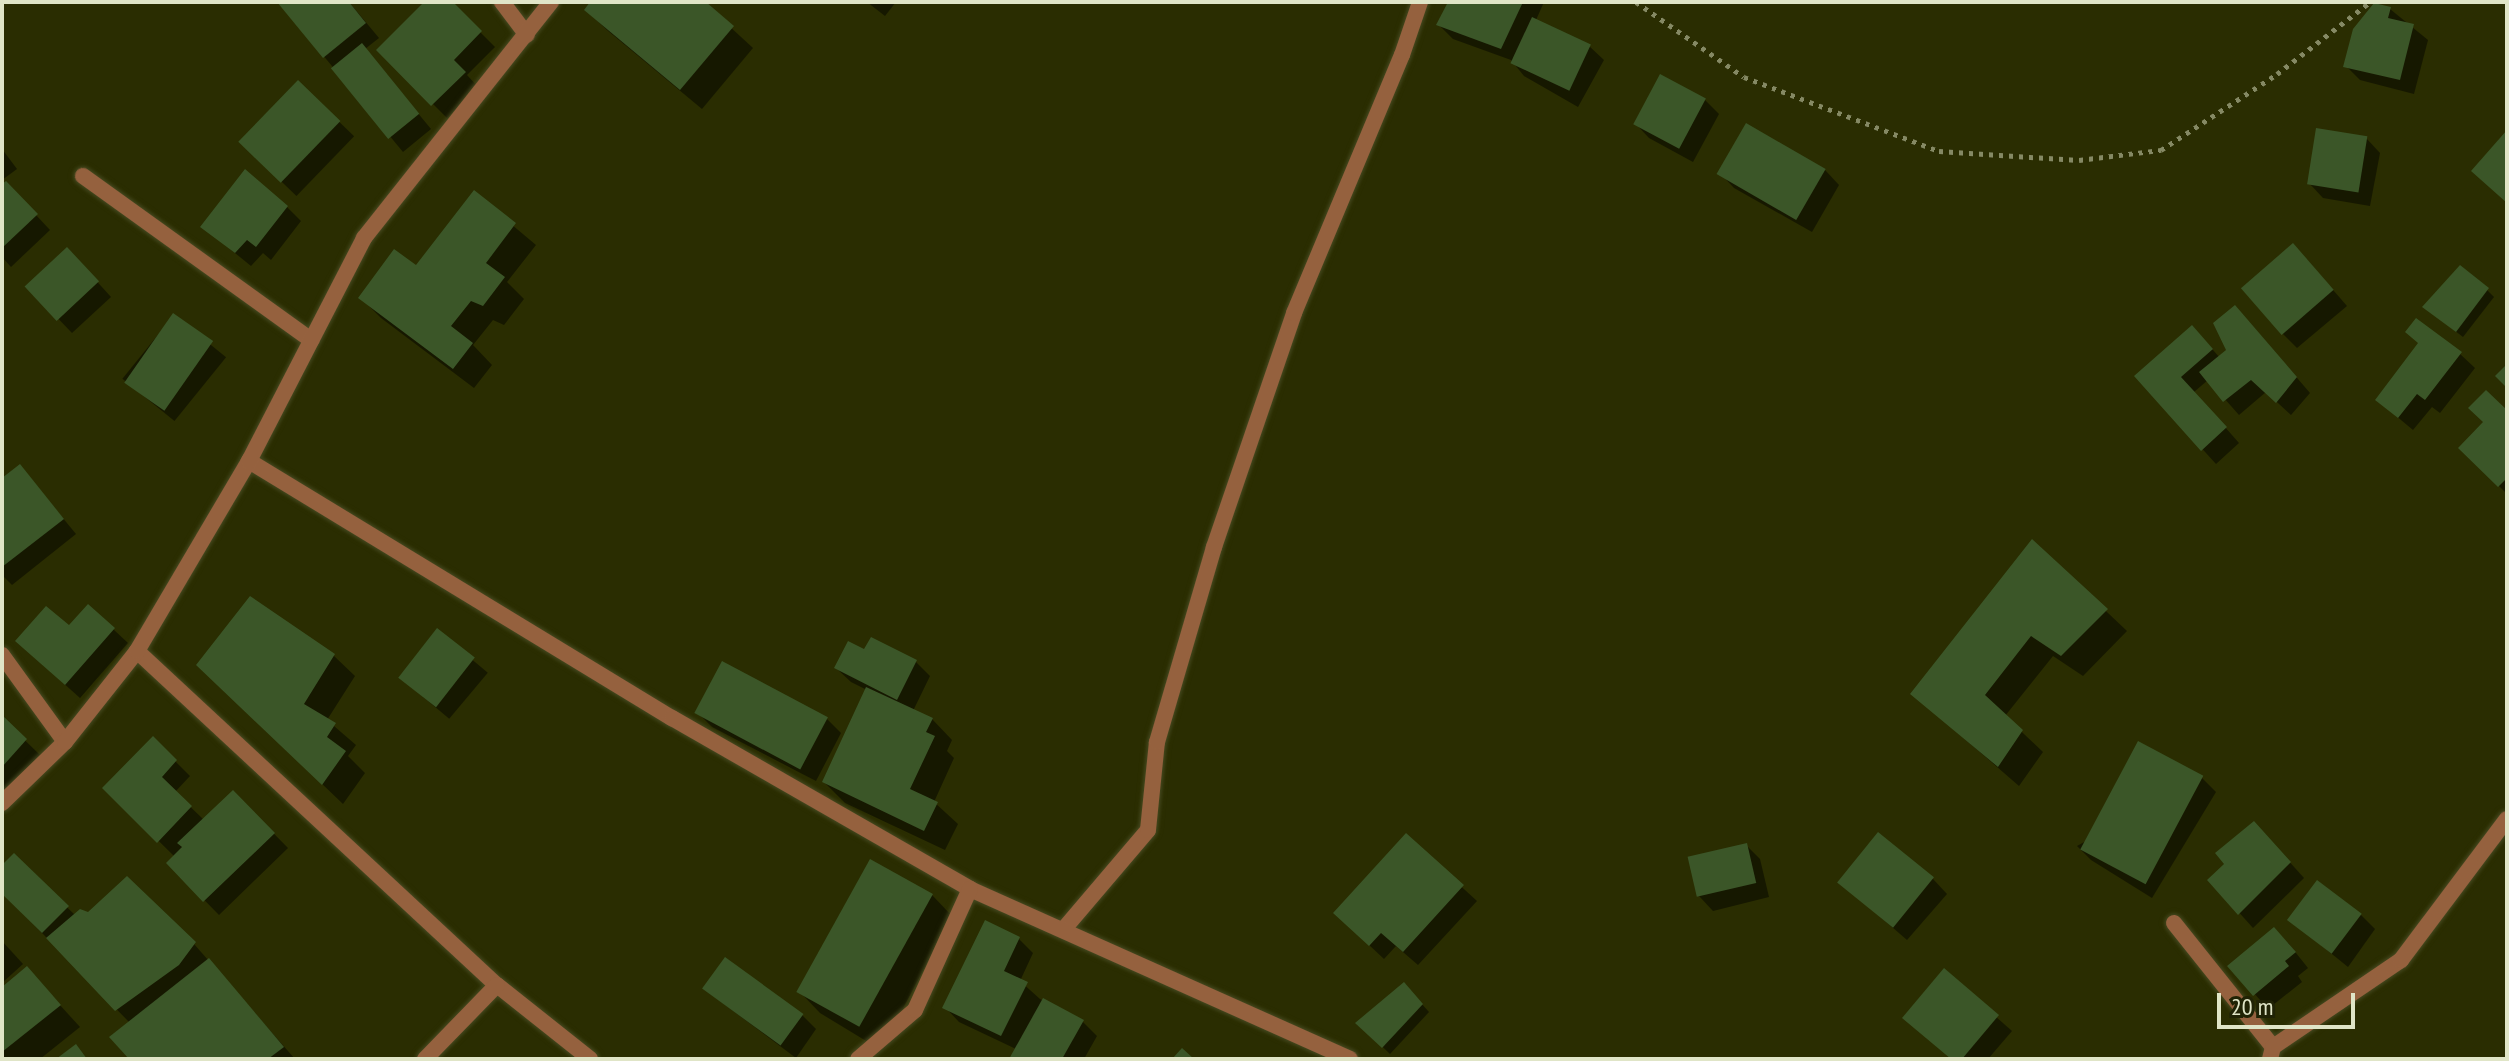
<!DOCTYPE html>
<style>
body{margin:0}
#map{position:relative;width:2509px;height:1061px;overflow:hidden;background:#2a2d01;font-family:"PT Sans Narrow",sans-serif}
div>[style]{position:absolute}
[style*='--x']{left:calc(var(--x)*1px);top:calc(var(--y)*1px);width:calc(var(--w)*1px);rotate:calc(var(--a)*1deg)}
.shadow>*{inset:0;background:#0007;transform-origin:0 0}
.building>*{inset:0;background:#3b5628;transform-origin:0 0}
.path>*{height:5px;margin-top:-2.5px;transform-origin:0;background:repeating-linear-gradient(90deg,#858964 0 4px,transparent 0 10px)}
.roads{filter:drop-shadow(0 0 2px #474a21) drop-shadow(0 0 2px #474a21)}
.service>*{height:16px;margin:-8px;padding:0 8px;transform-origin:8px;border-radius:8px;background:#95613e}
.minor>*{height:16px;margin:-8px;padding:0 8px;transform-origin:8px;border-radius:8px;background:#95613e}
span{translate:-50% -50%;white-space:nowrap;text-align:center;line-height:1.15;-webkit-text-stroke:7px #202305;paint-order:stroke}
.frame{position:absolute;inset:0;border:4px solid #e0e5c7;pointer-events:none}
.scale{position:absolute;left:2217px;top:993px;width:138px;height:36px;box-sizing:border-box;border:4px solid #e0e5c7;border-top:0;padding-left:10px;font-size:24px;line-height:28px;white-space:nowrap;color:#e0e5c7;-webkit-text-stroke:6px #202305;paint-order:stroke}
</style>
<div id="map">
<div class="shadow">
<div style="clip-path:polygon(279px 2px,349px 2px,379px 38px,365px 49px,431px 129px,403px 152px)"></div>
<div style="clip-path:polygon(427px 2px,450px 2px,495px 47px,467px 75px,478px 87px,447px 118px,379px 50px)"></div>
<div style="clip-path:polygon(592px 2px,703px 2px,753px 48px,702px 109px,607px 30px,586px 10px)"></div>
<div style="clip-path:polygon(867px 2px,896px 2px,885px 16px)"></div>
<div style="clip-path:polygon(1450px 2px,1544px 2px,1536px 20px,1589px 46px,1604px 60px,1578px 107px,1524px 76px,1511px 60px,1453px 39px,1439px 25px)"></div>
<div style="clip-path:polygon(2390px 9px,2428px 40px,2414px 94px,2360px 80px,2346px 66px)"></div>
<div style="left:298px;top:82px;width:78px;height:83px;rotate:44deg"></div>
<div style="clip-path:polygon(1705px 100px,1719px 114px,1693px 162px,1649px 138px,1635px 123px)"></div>
<div style="clip-path:polygon(2366px 138px,2380px 153px,2370px 206px,2323px 198px,2309px 183px)"></div>
<div style="clip-path:polygon(2px 149px,17px 169px,2px 180px)"></div>
<div style="clip-path:polygon(1825px 170px,1839px 185px,1812px 232px,1734px 188px,1720px 173px)"></div>
<div style="clip-path:polygon(6px 183px,50px 230px,11px 267px,2px 257px,2px 187px)"></div>
<div style="clip-path:polygon(474px 193px,536px 245px,507px 282px,524px 299px,504px 325px,493px 320px,473px 345px,492px 365px,474px 388px,381px 318px,360px 297px,416px 268px)"></div>
<div style="clip-path:polygon(287px 207px,301px 221px,271px 260px,263px 253px,251px 266px,203px 227px)"></div>
<div style="clip-path:polygon(2307px 260px,2347px 306px,2297px 348px,2283px 334px)"></div>
<div style="clip-path:polygon(81px 264px,111px 297px,72px 333px,27px 286px)"></div>
<div style="clip-path:polygon(2487px 290px,2494px 297px,2463px 337px,2424px 307px)"></div>
<div style="left:174px;top:315px;width:67px;height:82px;rotate:39deg"></div>
<div style="clip-path:polygon(2249px 322px,2310px 393px,2291px 415px,2266px 392px,2239px 415px,2208px 380px,2194px 392px,2239px 443px,2216px 464px,2137px 377px,2206px 342px,2220px 358px)"></div>
<div style="clip-path:polygon(2460px 354px,2475px 368px,2440px 413px,2432px 407px,2413px 430px,2377px 400px)"></div>
<div style="clip-path:polygon(2507px 413px,2507px 494px,2461px 448px)"></div>
<div style="clip-path:polygon(20px 466px,76px 534px,12px 585px,2px 575px,2px 481px)"></div>
<div style="clip-path:polygon(2033px 542px,2127px 631px,2083px 676px,2053px 656px,2005px 716px,2043px 752px,2019px 786px,1913px 694px)"></div>
<div style="clip-path:polygon(251px 599px,334px 656px,355px 676px,327px 720px,356px 745px,348px 756px,365px 773px,343px 804px,219px 685px)"></div>
<div style="clip-path:polygon(113px 629px,128px 643px,80px 698px,32px 655px)"></div>
<div style="left:438px;top:631px;width:65px;height:60px;rotate:40deg"></div>
<div style="clip-path:polygon(865px 652px,916px 662px,930px 676px,913px 711px,932px 719px,952px 740px,947px 751px,954px 758px,934px 802px,958px 824px,945px 850px,845px 803px,824px 782px,867px 690px,851px 682px,836px 668px)"></div>
<div style="clip-path:polygon(697px 712px,827px 719px,841px 733px,816px 781px,712px 727px)"></div>
<div style="clip-path:polygon(2px 718px,40px 755px,2px 797px)"></div>
<div style="clip-path:polygon(153px 739px,190px 776px,175px 792px,204px 820px,233px 792px,288px 848px,219px 915px,169px 864px,175px 857px,105px 788px)"></div>
<div style="clip-path:polygon(2201px 777px,2216px 792px,2152px 898px,2091px 860px,2077px 846px)"></div>
<div style="clip-path:polygon(1406px 836px,1477px 901px,1418px 965px,1396px 946px,1384px 959px,1350px 927px)"></div>
<div style="clip-path:polygon(2268px 838px,2304px 878px,2253px 928px,2210px 880px,2227px 864px)"></div>
<div style="clip-path:polygon(1746px 845px,1760px 859px,1769px 897px,1713px 911px,1699px 896px)"></div>
<div style="clip-path:polygon(14px 856px,75px 915px,194px 944px,295px 1059px,131px 1059px,130px 1023px,2px 892px,2px 868px)"></div>
<div style="clip-path:polygon(1933px 879px,1947px 894px,1907px 940px,1839px 881px)"></div>
<div style="clip-path:polygon(932px 895px,952px 916px,881px 1050px,820px 1013px,800px 992px)"></div>
<div style="clip-path:polygon(2361px 915px,2375px 929px,2348px 967px,2290px 920px)"></div>
<div style="clip-path:polygon(1019px 939px,1033px 953px,1020px 981px,1040px 999px,1083px 1022px,1097px 1036px,1084px 1059px,1011px 1059px,1016px 1049px,959px 1022px,945px 1007px)"></div>
<div style="clip-path:polygon(2px 941px,23px 964px,2px 983px)"></div>
<div style="clip-path:polygon(2288px 943px,2308px 968px,2298px 976px,2302px 982px,2268px 1009px,2230px 966px)"></div>
<div style="clip-path:polygon(26px 968px,80px 1027px,40px 1059px,2px 1059px,2px 989px)"></div>
<div style="clip-path:polygon(1944px 971px,2012px 1031px,1988px 1059px,1951px 1059px)"></div>
<div style="clip-path:polygon(704px 989px,802px 1015px,816px 1029px,796px 1058px)"></div>
<div style="clip-path:polygon(1411px 992px,1429px 1012px,1390px 1054px,1358px 1023px)"></div>
</div>
<div class="building">
<div style="clip-path:polygon(277px 2px,349px 2px,366px 23px,323px 58px)"></div>
<div style="clip-path:polygon(424px 2px,453px 2px,482px 31px,454px 60px,466px 72px,431px 106px,376px 50px)"></div>
<div style="clip-path:polygon(590px 2px,706px 2px,734px 26px,680px 90px,584px 10px)"></div>
<div style="clip-path:polygon(1448px 2px,1523px 2px,1501px 49px,1436px 25px)"></div>
<div style="clip-path:polygon(2374px 3px,2391px 7px,2388px 18px,2414px 24px,2400px 80px,2343px 67px,2353px 29px)"></div>
<div style="left:1532px;top:17px;width:65px;height:51px;rotate:25deg"></div>
<div style="left:362px;top:43px;width:91px;height:40px;rotate:51deg"></div>
<div style="left:1660px;top:74px;width:52px;height:57px;rotate:28deg"></div>
<div style="left:298px;top:80px;width:59px;height:86px;rotate:44deg"></div>
<div style="left:1746px;top:123px;width:92px;height:59px;rotate:30deg"></div>
<div style="left:2316px;top:128px;width:52px;height:57px;rotate:9deg"></div>
<div style="clip-path:polygon(2507px 130px,2507px 203px,2471px 171px)"></div>
<div style="clip-path:polygon(245px 169px,288px 206px,256px 247px,247px 240px,235px 253px,200px 227px)"></div>
<div style="clip-path:polygon(6px 181px,38px 214px,2px 248px,2px 184px)"></div>
<div style="clip-path:polygon(474px 190px,516px 223px,486px 263px,505px 277px,483px 306px,471px 301px,451px 326px,473px 343px,453px 369px,358px 298px,394px 249px,416px 265px)"></div>
<div style="left:2293px;top:243px;width:62px;height:69px;rotate:49deg"></div>
<div style="left:67px;top:247px;width:47px;height:58px;rotate:47deg"></div>
<div style="clip-path:polygon(2460px 265px,2489px 288px,2456px 332px,2422px 307px)"></div>
<div style="clip-path:polygon(2235px 305px,2297px 377px,2276px 403px,2251px 380px,2223px 402px,2199px 372px,2226px 350px,2213px 323px)"></div>
<div style="left:173px;top:313px;width:49px;height:85px;rotate:35deg"></div>
<div style="clip-path:polygon(2416px 318px,2462px 352px,2425px 400px,2417px 394px,2398px 418px,2375px 400px,2418px 343px,2405px 332px)"></div>
<div style="clip-path:polygon(2192px 325px,2213px 349px,2181px 377px,2227px 427px,2201px 451px,2134px 376px)"></div>
<div style="clip-path:polygon(2507px 364px,2507px 388px,2495px 376px)"></div>
<div style="clip-path:polygon(2486px 390px,2507px 410px,2507px 478px,2498px 487px,2458px 448px,2483px 422px,2468px 408px)"></div>
<div style="clip-path:polygon(20px 464px,64px 519px,2px 567px,2px 478px)"></div>
<div style="clip-path:polygon(2032px 539px,2108px 609px,2061px 656px,2031px 636px,1985px 695px,2023px 730px,1998px 767px,1910px 694px)"></div>
<div style="clip-path:polygon(250px 596px,335px 654px,304px 704px,336px 723px,327px 737px,346px 751px,322px 785px,196px 665px)"></div>
<div style="clip-path:polygon(88px 604px,115px 628px,65px 685px,15px 641px,46px 606px,69px 625px)"></div>
<div style="left:437px;top:628px;width:48px;height:63px;rotate:38deg"></div>
<div style="clip-path:polygon(871px 637px,917px 660px,897px 700px,834px 668px,848px 641px,864px 649px)"></div>
<div style="left:722px;top:661px;width:120px;height:59px;rotate:28deg"></div>
<div style="clip-path:polygon(866px 687px,933px 718px,926px 732px,935px 736px,910px 789px,938px 802px,924px 831px,822px 782px)"></div>
<div style="clip-path:polygon(2px 715px,27px 739px,2px 767px)"></div>
<div style="clip-path:polygon(153px 736px,177px 760px,162px 777px,192px 806px,157px 843px,102px 788px)"></div>
<div style="left:2138px;top:741px;width:74px;height:123px;rotate:28deg"></div>
<div style="clip-path:polygon(233px 790px,275px 833px,203px 902px,166px 863px,182px 847px,177px 843px)"></div>
<div style="clip-path:polygon(2254px 821px,2291px 862px,2238px 915px,2207px 880px,2224px 864px,2215px 853px)"></div>
<div style="left:1878px;top:832px;width:72px;height:65px;rotate:39deg"></div>
<div style="clip-path:polygon(1406px 833px,1464px 885px,1403px 952px,1381px 933px,1369px 946px,1333px 913px)"></div>
<div style="left:1747px;top:843px;width:41px;height:61px;rotate:77deg"></div>
<div style="clip-path:polygon(14px 853px,69px 906px,42px 933px,2px 894px,2px 865px)"></div>
<div style="left:870px;top:859px;width:72px;height:152px;rotate:29deg"></div>
<div style="clip-path:polygon(127px 876px,196px 942px,179px 965px,115px 1011px,46px 938px,80px 909px,88px 912px)"></div>
<div style="left:2317px;top:880px;width:56px;height:50px;rotate:37deg"></div>
<div style="clip-path:polygon(985px 920px,1020px 937px,1004px 971px,1028px 982px,1001px 1036px,942px 1008px)"></div>
<div style="clip-path:polygon(2274px 927px,2296px 952px,2285px 961px,2289px 966px,2253px 996px,2227px 966px)"></div>
<div style="left:725px;top:957px;width:97px;height:39px;rotate:36deg"></div>
<div style="clip-path:polygon(209px 958px,284px 1047px,268px 1059px,129px 1059px,109px 1037px)"></div>
<div style="clip-path:polygon(27px 966px,61px 1005px,2px 1052px,2px 987px)"></div>
<div style="clip-path:polygon(1944px 968px,1999px 1015px,1962px 1059px,1951px 1059px,1902px 1018px)"></div>
<div style="clip-path:polygon(1404px 982px,1423px 1004px,1382px 1048px,1355px 1023px)"></div>
<div style="clip-path:polygon(1043px 998px,1084px 1020px,1062px 1059px,1009px 1059px)"></div>
<div style="clip-path:polygon(76px 1044px,87px 1059px,56px 1059px)"></div>
<div style="clip-path:polygon(1182px 1048px,1194px 1059px,1172px 1059px)"></div>
</div>
<div class="path">
<div style="--x:1636;--y:2;--w:131;--a:34.8"></div>
<div style="--x:1744;--y:77;--w:209;--a:20.8"></div>
<div style="--x:1939;--y:151;--w:140;--a:3.7"></div>
<div style="--x:2079;--y:160;--w:83;--a:-7"></div>
<div style="--x:2161;--y:150;--w:139;--a:-33.2"></div>
<div style="--x:2277;--y:74;--w:118;--a:-37.7"></div>
</div>
<div class="roads">
<div class="service">
<div style="--x:1063;--y:930;--w:131;--a:-49.6"></div>
<div style="--x:1148;--y:830;--w:88;--a:-84.2"></div>
<div style="--x:1157;--y:742;--w:203;--a:-73.7"></div>
<div style="--x:1214;--y:547;--w:247;--a:-71.1"></div>
<div style="--x:1294;--y:313;--w:280;--a:-67.3"></div>
<div style="--x:1402;--y:55;--w:56;--a:-71.2"></div>
</div>
<div class="minor">
<div style="--x:502;--y:2;--w:41;--a:52.9"></div>
<div style="--x:83;--y:176;--w:281;--a:35.7"></div>
<div style="--x:249;--y:461;--w:495;--a:31.3"></div>
<div style="--x:672;--y:718;--w:344;--a:29.8"></div>
<div style="--x:970;--y:889;--w:416;--a:24.1"></div>
<div style="--x:137;--y:651;--w:491;--a:42.9"></div>
<div style="--x:497;--y:985;--w:119;--a:38.5"></div>
<div style="--x:2;--y:655;--w:107;--a:54.1"></div>
<div style="--x:2;--y:803;--w:88;--a:-44.1"></div>
<div style="--x:65;--y:742;--w:116;--a:-51.6"></div>
<div style="--x:137;--y:651;--w:221;--a:-59.5"></div>
<div style="--x:249;--y:461;--w:251;--a:-62.7"></div>
<div style="--x:364;--y:238;--w:301;--a:-51.6"></div>
<div style="--x:2174;--y:923;--w:159;--a:51.4"></div>
<div style="--x:425;--y:1059;--w:103;--a:-45.8"></div>
<div style="--x:858;--y:1059;--w:75;--a:-40.7"></div>
<div style="--x:915;--y:1010;--w:133;--a:-65.6"></div>
<div style="--x:2270;--y:1059;--w:12;--a:-76"></div>
<div style="--x:2273;--y:1047;--w:155;--a:-34.2"></div>
<div style="--x:2401;--y:960;--w:176;--a:-53.1"></div>
</div>
</div>
<div class="frame"></div>
<div class="scale">20 m</div>
</div>
